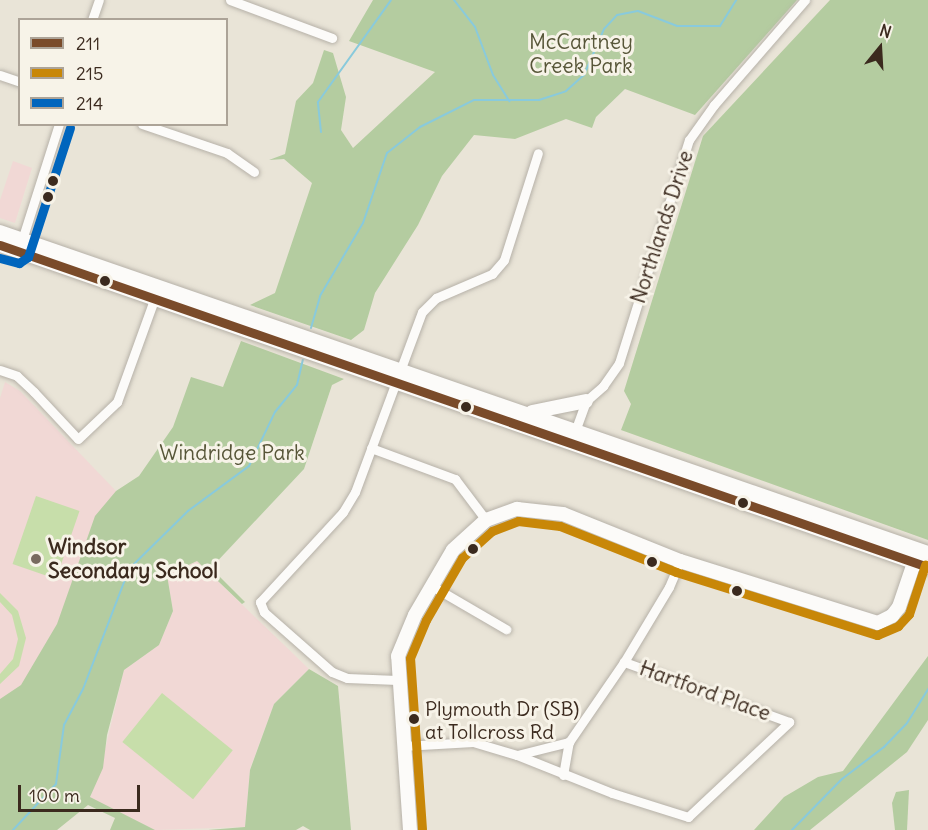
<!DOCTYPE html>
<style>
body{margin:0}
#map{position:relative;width:928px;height:830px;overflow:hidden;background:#e9e4d7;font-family:Delius,sans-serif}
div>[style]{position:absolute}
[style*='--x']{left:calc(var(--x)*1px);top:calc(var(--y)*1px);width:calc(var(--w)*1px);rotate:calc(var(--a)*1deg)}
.built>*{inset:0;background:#f1d8d5}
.green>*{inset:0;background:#c7deaa;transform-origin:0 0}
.forest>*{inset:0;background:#b4cca0}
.stream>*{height:2px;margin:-1px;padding:0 1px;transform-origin:1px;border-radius:1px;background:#89cadc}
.roads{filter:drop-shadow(0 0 2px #b6b1a8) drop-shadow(0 0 2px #b6b1a8)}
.street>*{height:9px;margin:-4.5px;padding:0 4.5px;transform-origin:4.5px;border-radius:4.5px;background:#fcfbf9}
.secondary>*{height:14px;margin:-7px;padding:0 7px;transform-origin:7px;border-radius:7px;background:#fcfbf9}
.bus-1>*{height:9px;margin:-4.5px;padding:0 4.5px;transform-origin:4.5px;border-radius:4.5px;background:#7a4b2a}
.bus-2>*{height:9px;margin:-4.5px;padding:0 4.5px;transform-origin:4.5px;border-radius:4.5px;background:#c88708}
.bus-3>*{height:9px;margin:-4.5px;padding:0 4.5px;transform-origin:4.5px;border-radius:4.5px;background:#0065bd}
.dots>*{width:16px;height:16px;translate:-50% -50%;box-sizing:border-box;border:3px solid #f7f3e8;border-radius:50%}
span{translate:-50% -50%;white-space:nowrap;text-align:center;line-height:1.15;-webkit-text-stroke:6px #f7f3e8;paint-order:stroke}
.bus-label{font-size:20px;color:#3b2a1e}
.left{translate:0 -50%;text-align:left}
.park-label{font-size:21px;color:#575638}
.street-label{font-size:21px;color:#3b2a1e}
.poi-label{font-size:21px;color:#3b2a1e;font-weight:700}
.legend{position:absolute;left:18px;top:18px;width:210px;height:108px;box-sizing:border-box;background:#f7f3e8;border:2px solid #aca397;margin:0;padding:8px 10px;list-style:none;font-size:18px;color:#3b2a1e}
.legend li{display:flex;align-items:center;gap:12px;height:30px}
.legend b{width:30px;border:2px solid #aca397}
.north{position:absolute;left:850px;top:18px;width:60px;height:60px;-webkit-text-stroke:4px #f7f3e8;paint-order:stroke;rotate:18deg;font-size:16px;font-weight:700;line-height:24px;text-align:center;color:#3b2a1e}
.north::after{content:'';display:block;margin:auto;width:21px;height:27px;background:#3b2a1e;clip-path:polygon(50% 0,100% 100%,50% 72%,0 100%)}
.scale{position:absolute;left:18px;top:785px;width:122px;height:27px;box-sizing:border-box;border:3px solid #3b2a1e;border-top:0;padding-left:8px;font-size:18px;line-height:21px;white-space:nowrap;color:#3b2a1e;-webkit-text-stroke:4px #f7f3e8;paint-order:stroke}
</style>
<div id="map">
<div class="built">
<div style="clip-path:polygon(13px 161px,32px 168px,15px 223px,0 218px,0 200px)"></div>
<div style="clip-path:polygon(5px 382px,20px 391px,116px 491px,54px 636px,0 746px,0 398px)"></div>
<div style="clip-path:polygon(197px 561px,309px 669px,274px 704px,250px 769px,245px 827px,155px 830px,90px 798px,101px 767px,124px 670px,159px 645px,173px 611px,167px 575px)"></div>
</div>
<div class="green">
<div style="left:36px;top:496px;width:46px;height:72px;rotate:19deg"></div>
<div style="clip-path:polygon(0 593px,18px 611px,26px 638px,19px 666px,0 684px,0 674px,13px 659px,18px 639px,12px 615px,0 602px)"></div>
<div style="left:162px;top:693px;width:91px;height:63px;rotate:39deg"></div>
</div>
<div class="forest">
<div style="clip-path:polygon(373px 0,797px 0,695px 115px,625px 89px,596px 117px,592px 128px,566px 119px,515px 139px,474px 135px,442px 176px,418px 225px,375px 293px,364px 330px,351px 340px,250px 305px,275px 293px,312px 183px,284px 159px,269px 160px,285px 154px,296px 101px,313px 83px,324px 50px,333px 53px,346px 97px,341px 130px,353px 148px,435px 72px,349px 41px)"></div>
<div style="clip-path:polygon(830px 0,928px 0,928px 540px,621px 430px,631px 404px,624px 391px,703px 136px)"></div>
<div style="clip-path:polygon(241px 341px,344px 379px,332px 385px,304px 469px,211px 568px,245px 602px,242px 604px,197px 561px,167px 575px,173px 611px,159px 645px,124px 670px,107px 735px,103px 768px,90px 797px,155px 830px,110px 830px,115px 818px,88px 805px,57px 830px,0 830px,0 699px,21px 685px,57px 624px,95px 516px,116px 491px,139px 476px,173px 427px,191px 377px,223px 387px)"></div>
<div style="clip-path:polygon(928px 656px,928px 720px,907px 752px,810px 830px,754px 830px,784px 797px,818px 777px,843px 771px)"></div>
<div style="clip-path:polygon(309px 669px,338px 686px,351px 830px,310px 830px,303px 826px,296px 830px,208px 830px,245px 827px,250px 770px,274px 704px)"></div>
<div style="clip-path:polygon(909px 790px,907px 830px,895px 830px,892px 803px,896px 792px)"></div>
</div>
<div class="stream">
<div style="--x:454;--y:0;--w:34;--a:52"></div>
<div style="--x:475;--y:27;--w:51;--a:69.4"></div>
<div style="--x:493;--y:75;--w:31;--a:58"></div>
<div style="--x:321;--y:132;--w:30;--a:-96"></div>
<div style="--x:318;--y:102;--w:125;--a:-54.4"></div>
<div style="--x:311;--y:328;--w:33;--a:-74"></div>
<div style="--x:320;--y:296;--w:85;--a:-59.5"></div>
<div style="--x:363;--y:223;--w:74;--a:-71.1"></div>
<div style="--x:387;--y:153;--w:42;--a:-38.2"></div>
<div style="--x:420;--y:127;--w:60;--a:-26.6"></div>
<div style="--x:474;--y:100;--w:65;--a:0"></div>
<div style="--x:539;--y:100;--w:28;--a:-18"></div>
<div style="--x:566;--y:91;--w:24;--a:-42"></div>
<div style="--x:584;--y:75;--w:50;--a:-66.5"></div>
<div style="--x:604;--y:29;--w:19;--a:-47"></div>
<div style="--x:617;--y:15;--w:21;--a:-11"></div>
<div style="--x:638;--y:11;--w:42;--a:21"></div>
<div style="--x:677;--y:26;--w:43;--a:0"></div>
<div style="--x:720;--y:26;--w:31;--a:-58"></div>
<div style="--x:13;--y:830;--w:63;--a:-46.9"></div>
<div style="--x:56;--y:784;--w:60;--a:-82.3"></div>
<div style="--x:64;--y:725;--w:41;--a:-62.2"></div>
<div style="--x:83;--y:689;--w:129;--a:-69"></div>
<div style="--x:129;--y:569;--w:83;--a:-44.5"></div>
<div style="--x:188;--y:511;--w:76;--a:-36.4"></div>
<div style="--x:249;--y:466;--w:60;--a:-64.3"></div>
<div style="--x:275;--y:412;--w:35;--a:-51"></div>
<div style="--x:297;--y:385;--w:26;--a:-77"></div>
<div style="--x:792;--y:830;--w:71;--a:-45.6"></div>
<div style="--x:842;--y:779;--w:53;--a:-37.3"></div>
<div style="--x:884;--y:747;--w:33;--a:-46"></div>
<div style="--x:907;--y:723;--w:40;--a:-58"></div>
</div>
<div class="roads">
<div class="street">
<div style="--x:230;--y:0;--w:109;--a:20.4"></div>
<div style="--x:92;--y:20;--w:21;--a:-71"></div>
<div style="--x:0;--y:75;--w:21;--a:19"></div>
<div style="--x:142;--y:124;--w:90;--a:18.8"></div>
<div style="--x:227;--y:153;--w:33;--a:35"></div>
<div style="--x:21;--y:243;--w:125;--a:-72.3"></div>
<div style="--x:0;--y:370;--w:18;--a:19"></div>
<div style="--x:17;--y:376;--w:23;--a:43"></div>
<div style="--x:34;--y:392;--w:64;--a:46.9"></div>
<div style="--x:78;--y:439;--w:54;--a:-43.5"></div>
<div style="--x:117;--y:402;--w:115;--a:-70.1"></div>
<div style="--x:574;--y:434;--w:35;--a:-70"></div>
<div style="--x:586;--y:401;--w:23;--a:-41"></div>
<div style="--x:603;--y:386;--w:28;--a:-55"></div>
<div style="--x:619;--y:363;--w:234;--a:-72.6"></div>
<div style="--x:689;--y:140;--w:43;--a:-54.5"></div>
<div style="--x:714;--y:105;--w:139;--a:-49.1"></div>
<div style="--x:371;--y:448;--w:90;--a:20.3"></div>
<div style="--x:455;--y:479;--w:51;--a:52.9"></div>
<div style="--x:432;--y:586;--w:86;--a:30.2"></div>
<div style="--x:397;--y:680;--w:50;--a:-177.7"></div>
<div style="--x:347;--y:678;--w:16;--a:-158"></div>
<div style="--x:332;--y:672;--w:91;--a:-138.6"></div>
<div style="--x:264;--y:612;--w:11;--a:-112"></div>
<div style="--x:260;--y:602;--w:122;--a:-47.3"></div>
<div style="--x:343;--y:512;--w:23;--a:-59"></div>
<div style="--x:355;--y:492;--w:192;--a:-69.6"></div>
<div style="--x:422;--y:312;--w:20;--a:-45"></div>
<div style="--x:436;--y:298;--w:61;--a:-23.2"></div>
<div style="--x:492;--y:274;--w:18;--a:-49"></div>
<div style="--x:504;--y:260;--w:112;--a:-72.4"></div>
<div style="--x:403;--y:746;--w:70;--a:-3.3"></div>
<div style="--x:473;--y:742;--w:46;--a:16.5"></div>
<div style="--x:517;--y:755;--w:54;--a:-14"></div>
<div style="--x:569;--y:742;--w:97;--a:-55.5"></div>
<div style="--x:624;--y:662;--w:87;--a:-59"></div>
<div style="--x:669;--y:587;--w:28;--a:-67"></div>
<div style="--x:517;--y:755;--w:102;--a:21.8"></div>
<div style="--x:612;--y:793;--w:80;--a:17.5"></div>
<div style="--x:688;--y:817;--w:139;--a:-43.2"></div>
<div style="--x:789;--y:722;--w:176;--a:-160"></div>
<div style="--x:563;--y:775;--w:34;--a:-80"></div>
</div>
<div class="secondary">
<div style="--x:0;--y:232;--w:982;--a:19.08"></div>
<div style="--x:0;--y:245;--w:982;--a:19.14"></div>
<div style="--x:532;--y:412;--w:55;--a:-11.5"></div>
<div style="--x:410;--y:830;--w:174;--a:-93.9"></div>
<div style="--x:398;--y:656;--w:44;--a:-67.5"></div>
<div style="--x:415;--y:615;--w:75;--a:-59.7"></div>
<div style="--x:453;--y:550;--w:45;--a:-42.3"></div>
<div style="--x:486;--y:520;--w:33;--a:-20"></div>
<div style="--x:517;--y:509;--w:46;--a:6.2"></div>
<div style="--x:563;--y:514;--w:126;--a:21.9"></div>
<div style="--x:680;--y:561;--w:207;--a:17.4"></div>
<div style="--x:878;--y:623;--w:16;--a:-27"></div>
<div style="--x:892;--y:616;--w:11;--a:-52"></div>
<div style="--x:899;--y:607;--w:56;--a:-71.2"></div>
</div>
</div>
<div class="bus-1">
<div style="--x:0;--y:245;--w:982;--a:19.14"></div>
</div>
<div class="bus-2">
<div style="--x:422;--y:829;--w:171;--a:-94"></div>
<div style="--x:410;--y:658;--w:41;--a:-67.2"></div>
<div style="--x:426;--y:620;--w:72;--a:-59.9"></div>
<div style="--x:462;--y:558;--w:40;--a:-42"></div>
<div style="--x:492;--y:531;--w:28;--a:-21"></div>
<div style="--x:518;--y:521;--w:42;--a:6.8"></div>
<div style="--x:560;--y:526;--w:125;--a:21.6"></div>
<div style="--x:676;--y:572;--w:211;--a:17.4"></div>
<div style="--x:877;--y:635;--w:23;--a:-23"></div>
<div style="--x:898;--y:626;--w:16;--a:-47"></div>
<div style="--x:909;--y:614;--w:52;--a:-71.9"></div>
</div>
<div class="bus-3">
<div style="--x:0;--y:258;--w:20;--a:15"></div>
<div style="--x:19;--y:263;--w:11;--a:-34"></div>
<div style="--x:28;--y:257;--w:136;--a:-72"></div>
</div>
<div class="dots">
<div style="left:53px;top:181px;background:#3b2a1e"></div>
<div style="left:48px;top:197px;background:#3b2a1e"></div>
<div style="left:105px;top:281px;background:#3b2a1e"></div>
<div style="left:466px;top:407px;background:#3b2a1e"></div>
<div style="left:743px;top:503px;background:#3b2a1e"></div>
<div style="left:473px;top:549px;background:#3b2a1e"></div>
<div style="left:36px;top:559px;background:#786b5f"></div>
<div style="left:652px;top:562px;background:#3b2a1e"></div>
<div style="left:737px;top:591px;background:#3b2a1e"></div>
<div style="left:414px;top:719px;background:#3b2a1e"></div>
</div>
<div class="bus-label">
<span class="left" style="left:425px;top:720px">Plymouth Dr (SB)<br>at Tollcross Rd</span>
</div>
<div class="park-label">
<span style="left:581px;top:54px">McCartney<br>Creek Park</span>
<span style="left:232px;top:453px">Windridge Park</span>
</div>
<div class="street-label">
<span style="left:662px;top:227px;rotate:-72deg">Northlands Drive</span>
<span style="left:705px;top:691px;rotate:20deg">Hartford Place</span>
</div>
<div class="poi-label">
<span class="left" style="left:48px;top:559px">Windsor<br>Secondary School</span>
</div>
<ul class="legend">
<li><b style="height:8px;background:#7a4b2a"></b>211</li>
<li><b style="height:8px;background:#c88708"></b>215</li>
<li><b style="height:8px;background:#0065bd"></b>214</li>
</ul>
<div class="north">N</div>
<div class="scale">100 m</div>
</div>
